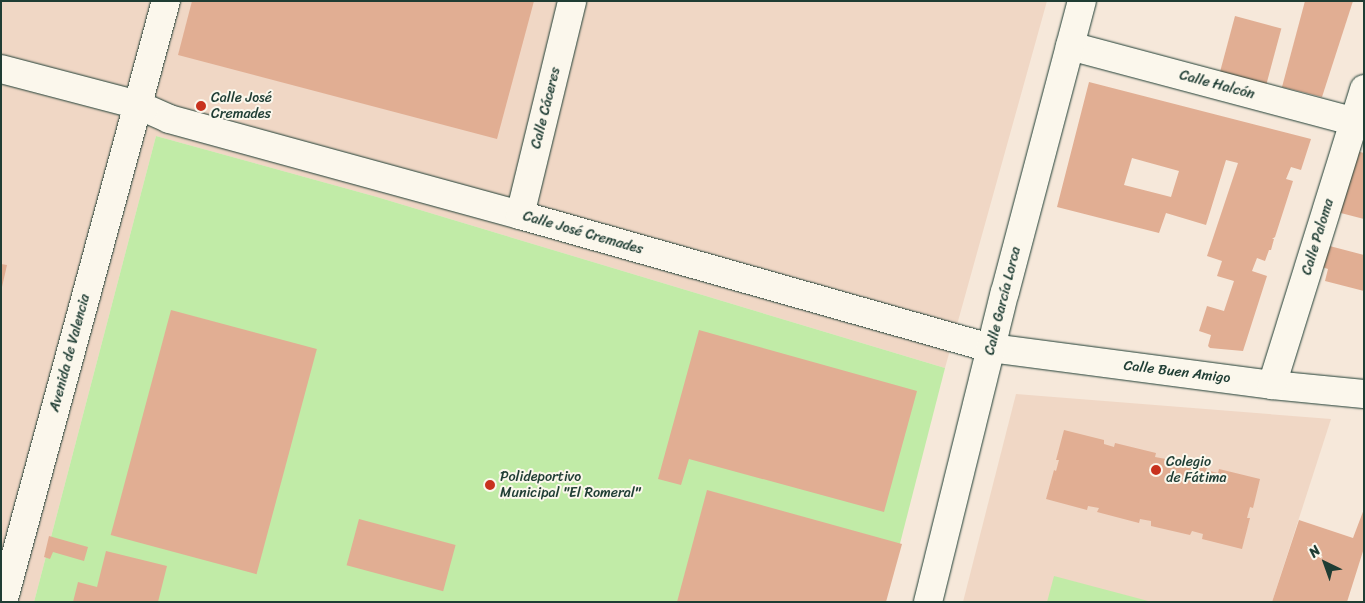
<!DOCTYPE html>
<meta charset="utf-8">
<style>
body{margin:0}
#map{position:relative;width:1365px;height:603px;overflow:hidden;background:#f6e8da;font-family:Sriracha,sans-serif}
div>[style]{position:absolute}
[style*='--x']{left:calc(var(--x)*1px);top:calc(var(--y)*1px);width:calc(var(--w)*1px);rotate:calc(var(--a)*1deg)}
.built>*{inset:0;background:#f0d7c5}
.green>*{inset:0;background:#c1eba7}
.building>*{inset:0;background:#e1ae93;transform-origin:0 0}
.roads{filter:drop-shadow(0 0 1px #1f3d34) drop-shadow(0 0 1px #1f3d34)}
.minor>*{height:28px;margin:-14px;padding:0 14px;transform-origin:14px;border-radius:14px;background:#fbf7ec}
.dots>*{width:14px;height:14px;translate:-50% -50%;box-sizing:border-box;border:2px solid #fbf7ec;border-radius:50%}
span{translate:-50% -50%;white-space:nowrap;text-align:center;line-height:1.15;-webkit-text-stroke:4px #fbf7ec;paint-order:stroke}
.street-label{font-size:14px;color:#1f3d34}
.poi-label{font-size:14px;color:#1f3d34}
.left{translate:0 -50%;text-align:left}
.frame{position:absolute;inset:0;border:2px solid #1f3d34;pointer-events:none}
.north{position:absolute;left:1300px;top:538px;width:50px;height:50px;-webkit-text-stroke:4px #fbf7ec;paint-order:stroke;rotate:318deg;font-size:14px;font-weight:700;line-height:20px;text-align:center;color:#1f3d34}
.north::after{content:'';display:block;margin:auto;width:18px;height:22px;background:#1f3d34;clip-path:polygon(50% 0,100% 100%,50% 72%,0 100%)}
</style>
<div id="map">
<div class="built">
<div style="clip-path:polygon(1px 1px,1047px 1px,945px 368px,377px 197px,156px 136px,34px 602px,1px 602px)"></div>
<div style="clip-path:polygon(1016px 394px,1331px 419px,1272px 602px,963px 602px)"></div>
</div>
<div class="green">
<div style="clip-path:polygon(156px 136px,377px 197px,945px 368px,885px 602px,34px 602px)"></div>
<div style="clip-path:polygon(1054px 576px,1152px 602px,1047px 602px)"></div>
</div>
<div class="building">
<div style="clip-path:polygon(192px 1px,534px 1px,497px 139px,178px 55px)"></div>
<div style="clip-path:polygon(1305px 1px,1353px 1px,1322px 97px,1282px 87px)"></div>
<div style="left:1235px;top:16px;width:48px;height:58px;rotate:15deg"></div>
<div style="clip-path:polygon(evenodd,1089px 82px,1311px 139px,1301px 170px,1291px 167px,1286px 179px,1293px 181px,1275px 237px,1272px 239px,1274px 239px,1271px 250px,1269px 250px,1265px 261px,1257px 258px,1252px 271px,1267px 276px,1243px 351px,1210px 348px,1208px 346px,1211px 335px,1199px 331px,1207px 306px,1224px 311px,1234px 281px,1217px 276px,1222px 261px,1207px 256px,1238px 163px,1226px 160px,1206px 225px,1166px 213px,1159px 233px,1057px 207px,1089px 82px,1132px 158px,1179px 171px,1171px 197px,1124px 185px,1132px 158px)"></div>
<div style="clip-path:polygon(1352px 150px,1364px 153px,1364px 219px,1333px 211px)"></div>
<div style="clip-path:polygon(1322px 244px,1364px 255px,1364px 291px,1325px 281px,1328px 269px,1316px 265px)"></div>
<div style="clip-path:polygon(1px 264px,7px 265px,2px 287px,1px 287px)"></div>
<div style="left:171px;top:310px;width:151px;height:233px;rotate:15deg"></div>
<div style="clip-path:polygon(699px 330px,917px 391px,884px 512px,689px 459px,681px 485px,658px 479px)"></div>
<div style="clip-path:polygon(1064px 430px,1104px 440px,1104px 444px,1114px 447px,1115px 443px,1156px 453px,1155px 457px,1166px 459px,1167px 456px,1208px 466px,1206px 470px,1218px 473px,1219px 469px,1260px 479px,1253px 508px,1250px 507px,1247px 518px,1250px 518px,1242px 549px,1202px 539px,1203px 534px,1192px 531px,1190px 535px,1151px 526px,1151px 521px,1140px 519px,1139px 523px,1097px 512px,1099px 508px,1088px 506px,1087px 510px,1046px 499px,1054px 470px,1056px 471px,1059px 460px,1056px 460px)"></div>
<div style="clip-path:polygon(707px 490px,902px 544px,886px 602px,677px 602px)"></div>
<div style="clip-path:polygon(1364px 509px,1364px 548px,1347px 602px,1272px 602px,1299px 520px,1353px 538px)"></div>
<div style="left:359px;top:519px;width:100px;height:48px;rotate:15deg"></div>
<div style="clip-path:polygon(49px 536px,88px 547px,84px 561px,53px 552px,50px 559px,44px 557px)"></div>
<div style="clip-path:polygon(106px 551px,167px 566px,158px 602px,73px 602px,78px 582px,97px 587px)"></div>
</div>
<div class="roads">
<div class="minor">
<div style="--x:1070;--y:46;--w:304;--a:14.9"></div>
<div style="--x:1;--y:69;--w:142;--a:14.7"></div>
<div style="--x:138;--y:105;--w:34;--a:24"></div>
<div style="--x:169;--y:119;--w:364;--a:15.3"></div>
<div style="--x:520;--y:215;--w:489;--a:15.8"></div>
<div style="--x:991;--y:348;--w:283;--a:7.5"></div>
<div style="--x:1272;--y:385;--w:92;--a:5.6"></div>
<div style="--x:520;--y:215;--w:220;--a:-76.3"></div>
<div style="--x:1272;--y:385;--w:310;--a:-72.7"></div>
<div style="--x:3;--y:602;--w:623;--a:-74.83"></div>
<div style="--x:928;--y:602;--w:319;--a:-76.1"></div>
<div style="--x:1005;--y:292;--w:301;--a:-75.2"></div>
</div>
</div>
<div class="dots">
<div style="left:201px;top:106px;background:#c8321e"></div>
<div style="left:1156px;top:470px;background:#c8321e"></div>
<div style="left:490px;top:485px;background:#c8321e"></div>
</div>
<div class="street-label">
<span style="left:1217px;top:85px;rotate:15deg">Calle Halcón</span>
<span style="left:546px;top:108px;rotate:-76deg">Calle Cáceres</span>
<span style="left:583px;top:233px;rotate:16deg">Calle José Cremades</span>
<span style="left:1318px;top:237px;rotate:-73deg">Calle Paloma</span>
<span style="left:1003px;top:301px;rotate:-76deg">Calle García Lorca</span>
<span style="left:70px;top:353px;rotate:-75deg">Avenida de Valencia</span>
<span style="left:1177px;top:372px;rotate:7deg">Calle Buen Amigo</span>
</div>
<div class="poi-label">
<span class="left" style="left:211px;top:106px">Calle José<br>Cremades</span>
<span class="left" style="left:1166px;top:470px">Colegio<br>de Fátima</span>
<span class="left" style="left:500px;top:485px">Polideportivo<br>Municipal "El Romeral"</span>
</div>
<div class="frame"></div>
<div class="north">N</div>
</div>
